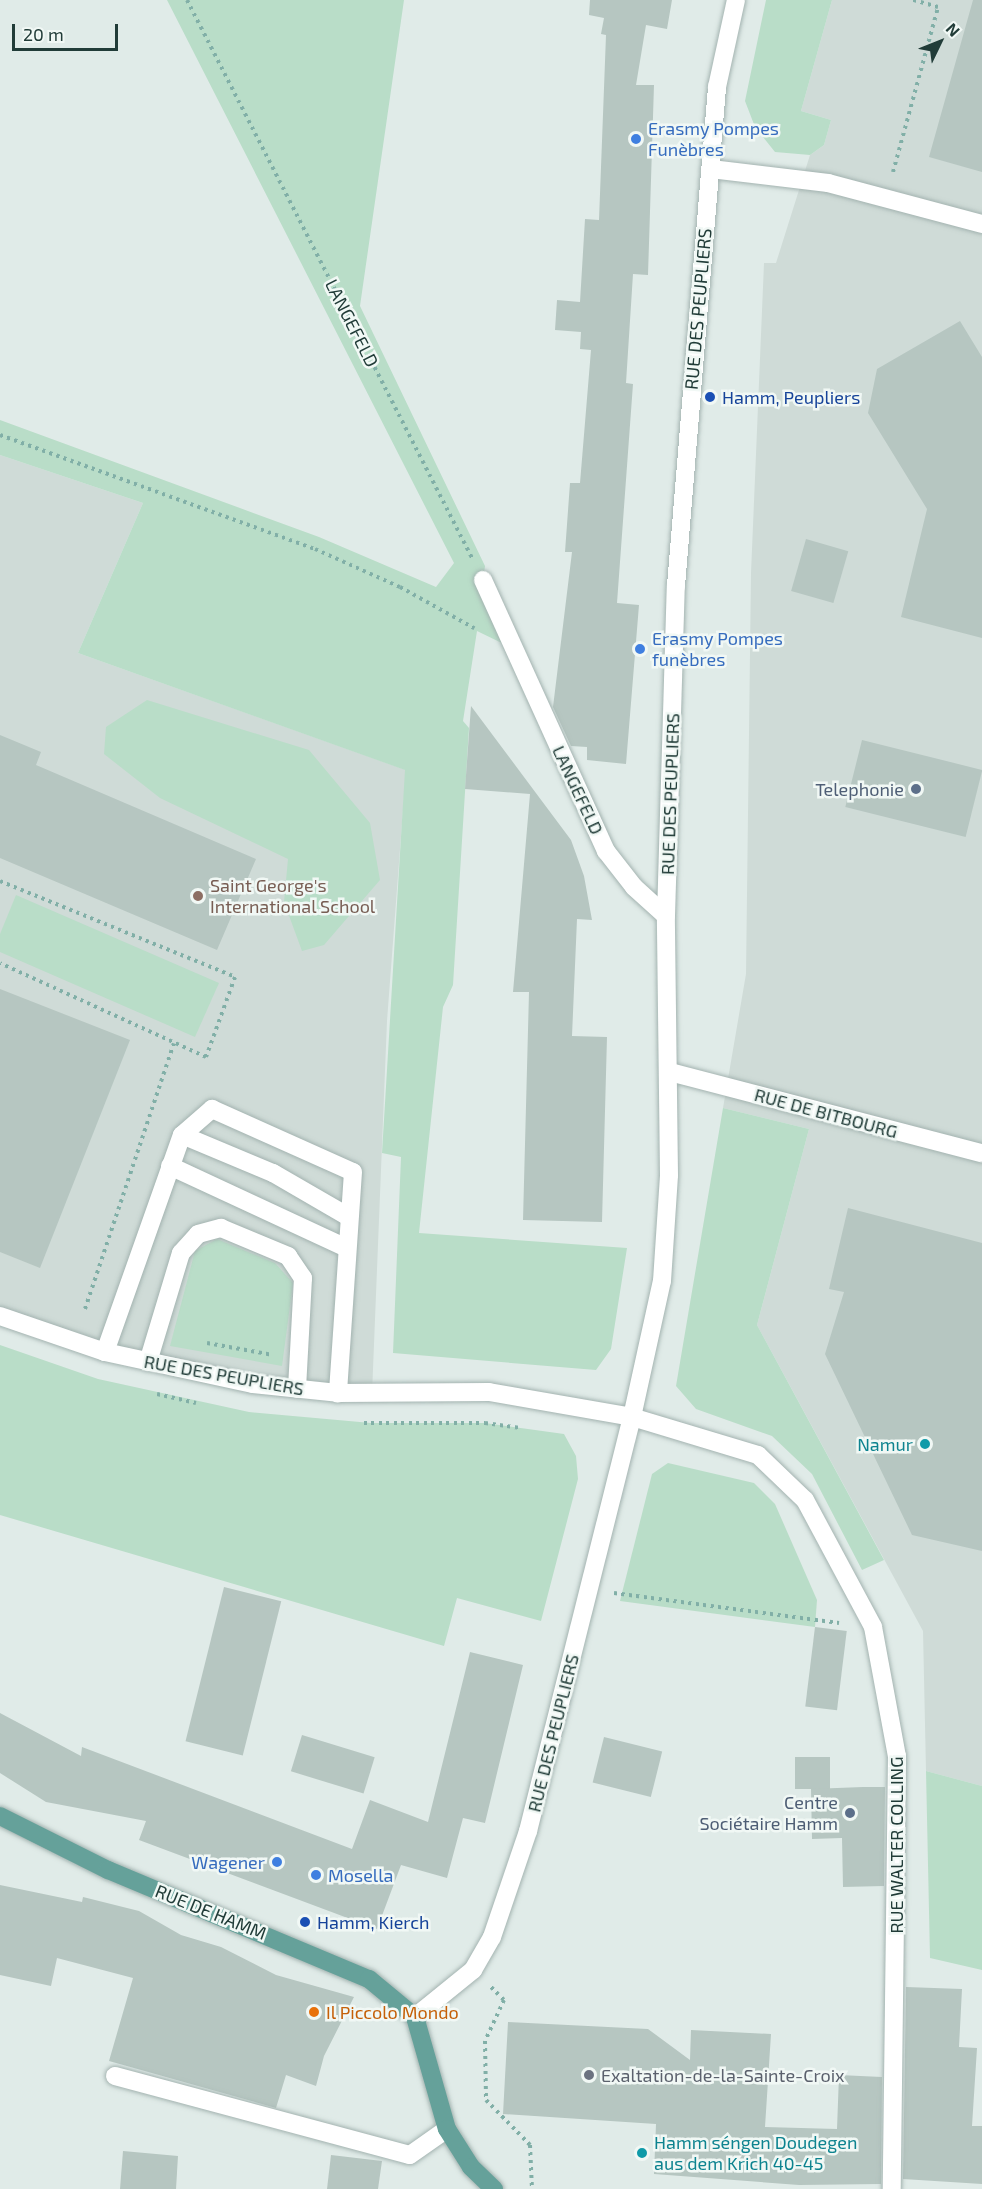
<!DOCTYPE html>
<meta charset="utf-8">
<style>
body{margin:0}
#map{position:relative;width:982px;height:2189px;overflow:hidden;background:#e0ebe8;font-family:"Exo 2",sans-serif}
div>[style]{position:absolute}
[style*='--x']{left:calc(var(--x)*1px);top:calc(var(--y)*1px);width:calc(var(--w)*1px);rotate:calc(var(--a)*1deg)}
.built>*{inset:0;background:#cfdbd7}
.green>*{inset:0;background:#b9ddc8}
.building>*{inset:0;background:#b6c6c1;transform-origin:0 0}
.path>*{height:4px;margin-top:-2px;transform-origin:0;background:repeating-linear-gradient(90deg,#81afa7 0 3px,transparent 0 7.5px)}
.roads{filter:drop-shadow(0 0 2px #a3b3b0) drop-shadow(0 0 2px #a3b3b0)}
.minor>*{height:18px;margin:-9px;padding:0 9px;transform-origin:9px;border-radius:9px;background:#fff}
.major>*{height:18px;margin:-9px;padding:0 9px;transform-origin:9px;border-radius:9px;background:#65a19a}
.dots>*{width:16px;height:16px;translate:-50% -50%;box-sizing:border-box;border:3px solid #f1f8f5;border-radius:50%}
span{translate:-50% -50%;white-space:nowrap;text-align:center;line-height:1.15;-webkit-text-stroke:5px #f1f8f5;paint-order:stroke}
.shop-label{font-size:18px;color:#366cbe}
.left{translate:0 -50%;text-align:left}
.right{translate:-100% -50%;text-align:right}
.street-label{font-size:18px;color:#213c38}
.transit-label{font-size:18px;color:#164399}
.service-label{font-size:18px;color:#4e5e75}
.education-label{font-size:18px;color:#785e54}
.culture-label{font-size:18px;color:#0d838f}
.food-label{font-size:18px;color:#c56008}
.worship-label{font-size:18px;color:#5b616d}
.north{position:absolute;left:910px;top:12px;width:60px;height:60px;-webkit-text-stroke:4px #f1f8f5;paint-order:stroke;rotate:47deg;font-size:16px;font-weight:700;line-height:24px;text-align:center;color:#213c38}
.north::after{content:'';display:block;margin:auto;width:21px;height:27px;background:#213c38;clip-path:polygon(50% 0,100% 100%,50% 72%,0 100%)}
.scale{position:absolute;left:12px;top:24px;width:106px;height:27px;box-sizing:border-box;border:3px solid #213c38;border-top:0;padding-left:8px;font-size:18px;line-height:21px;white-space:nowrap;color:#213c38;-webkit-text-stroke:4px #f1f8f5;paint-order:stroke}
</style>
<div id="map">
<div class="built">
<div style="clip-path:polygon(832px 0,982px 0,982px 1786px,926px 1771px,923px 1631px,757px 1325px,809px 1129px,723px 1108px,746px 974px,751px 573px,764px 263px,776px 263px,810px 155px,824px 145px,831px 120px,801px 111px)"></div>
<div style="clip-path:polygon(0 455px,143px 503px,78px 653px,406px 770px,387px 1021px,372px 1394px,253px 1384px,0 1316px)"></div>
</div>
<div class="green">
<div style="clip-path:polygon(167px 0,404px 0,360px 306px,485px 566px,483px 580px,512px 648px,477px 631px,463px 721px,469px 728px,453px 985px,443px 1007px,419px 1233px,627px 1248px,611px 1349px,596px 1370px,393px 1353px,401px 1157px,382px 1153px,405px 770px,78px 653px,143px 503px,0 455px,0 420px,319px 537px,436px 587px,454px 563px)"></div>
<div style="clip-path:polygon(766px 0,832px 0,801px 111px,831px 120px,824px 145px,810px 155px,775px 152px,755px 127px,745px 101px)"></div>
<div style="clip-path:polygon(147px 700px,309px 750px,370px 823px,380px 880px,324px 945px,302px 951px,284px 902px,288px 859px,160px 798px,104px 754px,106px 727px)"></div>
<div style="clip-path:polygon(16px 895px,219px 983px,195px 1037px,0 952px,0 934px)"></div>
<div style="clip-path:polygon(723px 1108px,809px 1129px,757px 1325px,884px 1560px,862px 1570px,812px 1474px,772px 1436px,696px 1409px,676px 1386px)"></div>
<div style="clip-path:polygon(217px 1239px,275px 1263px,293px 1283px,282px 1366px,170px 1346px,195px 1251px)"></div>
<div style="clip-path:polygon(0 1345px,98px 1379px,249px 1412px,371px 1423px,485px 1423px,564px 1434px,576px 1456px,578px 1479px,541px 1621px,457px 1598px,444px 1646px,0 1515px)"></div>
<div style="clip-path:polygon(668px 1463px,754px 1483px,775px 1504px,817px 1600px,815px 1627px,620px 1601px,652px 1474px)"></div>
<div style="clip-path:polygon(926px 1771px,982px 1786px,982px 1970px,930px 1958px)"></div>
</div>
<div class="building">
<div style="clip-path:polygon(590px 0,672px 0,667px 29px,646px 25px,636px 85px,654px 85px,648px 275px,633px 274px,626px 383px,633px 384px,617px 603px,639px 605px,626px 764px,587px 760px,587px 747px,571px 746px,553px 707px,572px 552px,565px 552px,570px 483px,580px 483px,591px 350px,580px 349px,581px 332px,555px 330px,557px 300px,580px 302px,585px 219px,599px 220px,606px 35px,601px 34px,604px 18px,589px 15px)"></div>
<div style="clip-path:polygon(973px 0,982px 0,982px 172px,929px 157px)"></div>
<div style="clip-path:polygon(960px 321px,982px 357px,982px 638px,901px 617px,927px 509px,868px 413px,877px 369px)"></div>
<div style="left:806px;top:539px;width:44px;height:54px;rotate:16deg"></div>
<div style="clip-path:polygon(471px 706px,571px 840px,584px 876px,592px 920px,577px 919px,572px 1036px,607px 1037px,602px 1222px,523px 1220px,529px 992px,513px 992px,530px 794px,465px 789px)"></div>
<div style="clip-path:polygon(0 735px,41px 752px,36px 765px,256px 859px,217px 950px,0 858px)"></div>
<div style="left:862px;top:740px;width:124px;height:69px;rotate:14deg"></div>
<div style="clip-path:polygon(0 989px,130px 1040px,40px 1268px,0 1252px)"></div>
<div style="clip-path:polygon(848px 1208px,982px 1243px,982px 1551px,912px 1535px,825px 1354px,844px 1292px,829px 1289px)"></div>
<div style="left:224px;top:1587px;width:59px;height:159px;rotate:14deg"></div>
<div style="left:815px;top:1627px;width:32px;height:80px;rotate:7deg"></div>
<div style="clip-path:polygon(470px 1652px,523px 1665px,485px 1823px,463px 1818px,447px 1878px,401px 1865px,377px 1929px,139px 1840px,146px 1821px,46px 1802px,0 1773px,0 1713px,81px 1756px,82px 1747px,352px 1849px,370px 1800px,428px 1822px)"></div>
<div style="left:302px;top:1735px;width:76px;height:38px;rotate:17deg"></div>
<div style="left:604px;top:1737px;width:60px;height:47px;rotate:14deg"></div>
<div style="left:795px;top:1757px;width:35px;height:32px"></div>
<div style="clip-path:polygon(863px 1787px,885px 1787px,884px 1886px,843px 1887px,842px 1838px,812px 1839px,811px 1789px)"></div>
<div style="clip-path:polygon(0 1885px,82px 1902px,83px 1897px,139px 1911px,181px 1935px,221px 1947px,276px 1975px,354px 1997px,324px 2056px,316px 2086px,286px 2075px,276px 2108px,109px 2061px,133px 1978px,57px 1958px,51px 1986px,0 1975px)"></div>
<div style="clip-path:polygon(906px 1987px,962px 1989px,959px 2047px,977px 2048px,972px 2126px,982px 2126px,982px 2184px,903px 2179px)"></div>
<div style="clip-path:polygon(508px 2022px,648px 2029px,690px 2060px,691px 2030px,771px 2034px,765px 2127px,837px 2129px,839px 2075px,882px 2077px,881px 2184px,799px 2185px,654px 2174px,656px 2124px,503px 2114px)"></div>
<div style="clip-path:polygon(123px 2151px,178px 2156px,176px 2189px,120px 2189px)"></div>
<div style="clip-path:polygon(331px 2155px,382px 2161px,378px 2189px,327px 2189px)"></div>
</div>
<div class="path">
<div style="--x:187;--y:0;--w:627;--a:62.94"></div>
<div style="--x:893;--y:172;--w:171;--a:-74.7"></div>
<div style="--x:938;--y:7;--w:26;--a:-164"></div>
<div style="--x:0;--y:435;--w:335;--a:19.9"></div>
<div style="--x:315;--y:549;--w:93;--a:24.1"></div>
<div style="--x:400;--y:587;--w:85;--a:29"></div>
<div style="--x:0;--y:881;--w:254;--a:22.2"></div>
<div style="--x:235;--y:977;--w:85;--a:109.9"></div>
<div style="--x:206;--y:1057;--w:226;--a:-155.5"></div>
<div style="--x:85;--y:1309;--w:280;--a:-71.5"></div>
<div style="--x:207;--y:1343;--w:67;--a:10.3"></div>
<div style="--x:157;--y:1394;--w:40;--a:13"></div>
<div style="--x:364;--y:1423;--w:121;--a:0"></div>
<div style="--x:485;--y:1423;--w:36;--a:8"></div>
<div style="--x:614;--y:1593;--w:227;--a:7.6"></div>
<div style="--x:491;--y:1987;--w:18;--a:45"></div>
<div style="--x:504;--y:2000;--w:45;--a:114.9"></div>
<div style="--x:485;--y:2041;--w:59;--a:89"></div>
<div style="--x:486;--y:2100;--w:63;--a:45.6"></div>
<div style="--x:530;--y:2145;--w:44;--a:87.4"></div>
</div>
<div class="roads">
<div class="minor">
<div style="--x:711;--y:169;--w:118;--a:6.8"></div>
<div style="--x:828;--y:183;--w:159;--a:14.9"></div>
<div style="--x:483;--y:580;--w:298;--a:65.6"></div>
<div style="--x:606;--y:851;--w:46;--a:52.1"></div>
<div style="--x:634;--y:887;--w:43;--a:42.2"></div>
<div style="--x:670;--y:1072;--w:322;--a:14.6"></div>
<div style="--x:182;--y:1135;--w:99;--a:22.7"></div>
<div style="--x:273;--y:1173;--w:88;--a:30.1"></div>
<div style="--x:170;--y:1166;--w:195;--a:24.9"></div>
<div style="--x:0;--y:1316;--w:111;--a:18.9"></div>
<div style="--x:105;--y:1352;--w:151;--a:12.2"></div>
<div style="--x:253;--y:1384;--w:85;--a:6"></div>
<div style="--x:338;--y:1393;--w:151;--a:-0.4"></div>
<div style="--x:489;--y:1392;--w:145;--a:9.9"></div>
<div style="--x:632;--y:1417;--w:132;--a:16.8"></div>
<div style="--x:758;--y:1455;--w:65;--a:43.8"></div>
<div style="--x:805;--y:1500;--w:144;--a:61.8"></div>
<div style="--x:873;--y:1627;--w:131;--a:79.5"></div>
<div style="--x:897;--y:1756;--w:433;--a:90.7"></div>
<div style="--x:105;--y:1352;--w:230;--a:-70.5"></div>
<div style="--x:182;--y:1135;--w:40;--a:-41"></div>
<div style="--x:212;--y:1109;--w:154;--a:24.1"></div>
<div style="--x:353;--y:1172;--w:222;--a:93.9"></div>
<div style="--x:148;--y:1362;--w:114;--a:-73.2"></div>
<div style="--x:181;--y:1253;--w:25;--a:-48"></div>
<div style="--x:198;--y:1234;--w:24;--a:-15"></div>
<div style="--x:221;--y:1228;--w:73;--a:22.7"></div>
<div style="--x:288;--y:1256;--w:27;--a:56"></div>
<div style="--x:303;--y:1278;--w:111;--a:93.1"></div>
<div style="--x:415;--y:2017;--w:75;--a:-39"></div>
<div style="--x:473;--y:1970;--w:38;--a:-60"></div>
<div style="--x:492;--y:1937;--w:112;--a:-71.2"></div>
<div style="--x:528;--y:1831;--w:427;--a:-75.9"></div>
<div style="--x:632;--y:1417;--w:139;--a:-77.6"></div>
<div style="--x:662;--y:1281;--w:106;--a:-86.2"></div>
<div style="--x:669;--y:1175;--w:259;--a:-90.7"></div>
<div style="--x:666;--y:916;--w:330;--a:-88.3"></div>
<div style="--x:676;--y:586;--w:501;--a:-85.3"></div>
<div style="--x:717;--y:87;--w:89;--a:-77.7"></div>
<div style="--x:115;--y:2076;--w:305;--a:15"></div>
<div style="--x:410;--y:2155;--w:45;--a:-35.1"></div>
</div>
<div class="major">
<div style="--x:0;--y:1816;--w:121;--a:26.6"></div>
<div style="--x:108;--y:1870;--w:283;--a:22.7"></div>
<div style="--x:369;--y:1979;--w:60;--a:39.6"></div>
<div style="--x:415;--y:2017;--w:116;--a:74.1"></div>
<div style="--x:447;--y:2129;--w:45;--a:57.7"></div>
<div style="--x:471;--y:2167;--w:32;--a:44"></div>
</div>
</div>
<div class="dots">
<div style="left:636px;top:139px;background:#3f7fe0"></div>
<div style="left:710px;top:397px;background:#1a4fb4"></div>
<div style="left:640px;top:649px;background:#3f7fe0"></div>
<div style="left:916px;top:789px;background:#5c6f8a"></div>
<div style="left:198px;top:896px;background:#8d6e63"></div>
<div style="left:925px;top:1444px;background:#0f9aa8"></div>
<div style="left:850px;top:1813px;background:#5c6f8a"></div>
<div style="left:277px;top:1862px;background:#3f7fe0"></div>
<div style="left:316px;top:1875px;background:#3f7fe0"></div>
<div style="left:305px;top:1922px;background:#1a4fb4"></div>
<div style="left:314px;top:2012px;background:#e8710a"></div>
<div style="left:589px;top:2075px;background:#6b7280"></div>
<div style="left:642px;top:2153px;background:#0f9aa8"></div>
</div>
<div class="shop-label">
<span class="left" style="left:648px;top:139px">Erasmy Pompes<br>Funèbres</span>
<span class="left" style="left:652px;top:649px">Erasmy Pompes<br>funèbres</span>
<span class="right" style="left:265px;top:1862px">Wagener</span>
<span class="left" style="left:328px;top:1875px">Mosella</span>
</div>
<div class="street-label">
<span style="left:698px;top:309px;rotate:-85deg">RUE DES PEUPLIERS</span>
<span style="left:352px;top:323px;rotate:63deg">LANGEFELD</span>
<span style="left:578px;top:790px;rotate:65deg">LANGEFELD</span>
<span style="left:670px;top:794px;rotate:-88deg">RUE DES PEUPLIERS</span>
<span style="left:826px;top:1113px;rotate:15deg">RUE DE BITBOURG</span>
<span style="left:224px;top:1375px;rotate:10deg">RUE DES PEUPLIERS</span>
<span style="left:553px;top:1733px;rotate:-76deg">RUE DES PEUPLIERS</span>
<span style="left:896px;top:1845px;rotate:-90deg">RUE WALTER COLLING</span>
<span style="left:211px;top:1912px;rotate:22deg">RUE DE HAMM</span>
</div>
<div class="transit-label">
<span class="left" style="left:722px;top:397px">Hamm, Peupliers</span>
<span class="left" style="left:317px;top:1922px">Hamm, Kierch</span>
</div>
<div class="service-label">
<span class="right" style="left:904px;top:789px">Telephonie</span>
<span class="right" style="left:838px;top:1813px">Centre<br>Sociétaire Hamm</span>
</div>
<div class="education-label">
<span class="left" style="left:210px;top:896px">Saint George's<br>International School</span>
</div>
<div class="culture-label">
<span class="right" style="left:913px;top:1444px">Namur</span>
<span class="left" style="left:654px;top:2153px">Hamm séngen Doudegen<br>aus dem Krich 40-45</span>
</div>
<div class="food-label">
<span class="left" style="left:326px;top:2012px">Il Piccolo Mondo</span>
</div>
<div class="worship-label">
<span class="left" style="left:601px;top:2075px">Exaltation-de-la-Sainte-Croix</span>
</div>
<div class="north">N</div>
<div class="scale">20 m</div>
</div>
